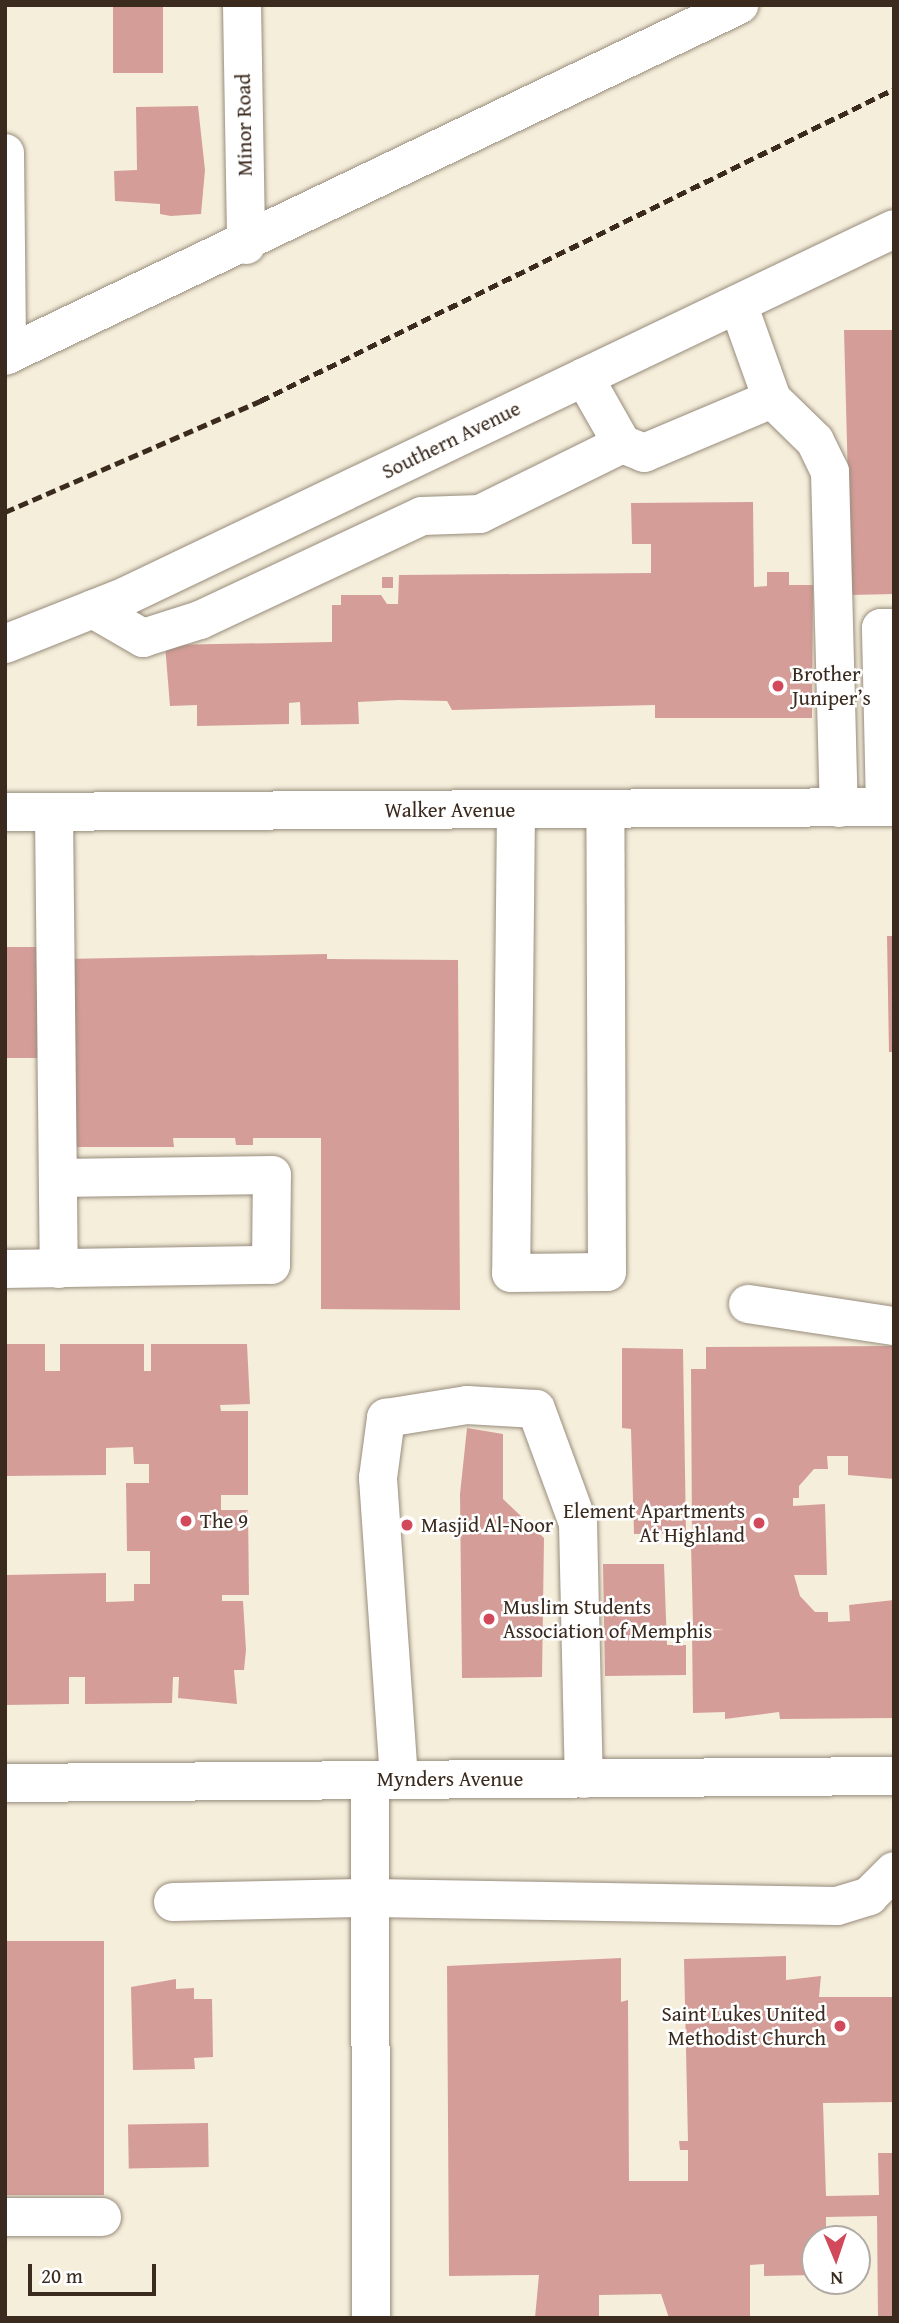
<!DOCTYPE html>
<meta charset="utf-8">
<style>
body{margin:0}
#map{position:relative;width:899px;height:2323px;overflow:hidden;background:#f5eedb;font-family:"Gentium Book Plus",serif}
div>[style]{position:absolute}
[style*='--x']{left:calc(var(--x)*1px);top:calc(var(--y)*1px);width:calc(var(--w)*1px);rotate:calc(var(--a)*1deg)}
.building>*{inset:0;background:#d59d98;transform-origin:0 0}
.roads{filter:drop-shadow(0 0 2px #988c7c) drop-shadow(0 0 2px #988c7c)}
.minor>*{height:38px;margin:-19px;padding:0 19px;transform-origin:19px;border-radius:19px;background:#fff}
.rail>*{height:5px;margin-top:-2.5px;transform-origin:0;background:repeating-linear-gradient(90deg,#3b2a1e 0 10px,transparent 0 15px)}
.dots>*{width:19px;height:19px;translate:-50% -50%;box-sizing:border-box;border:4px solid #fff;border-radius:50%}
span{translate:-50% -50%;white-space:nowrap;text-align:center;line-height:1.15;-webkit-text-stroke:5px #fff;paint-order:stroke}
.street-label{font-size:21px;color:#3b2a1e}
.poi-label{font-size:21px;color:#3b2a1e}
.left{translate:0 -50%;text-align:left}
.right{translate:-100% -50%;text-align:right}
.frame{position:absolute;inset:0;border:7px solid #3b2a1e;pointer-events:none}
.north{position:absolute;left:801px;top:2225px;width:70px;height:70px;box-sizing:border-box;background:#fff;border:2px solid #b1aaa5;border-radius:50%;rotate:178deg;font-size:19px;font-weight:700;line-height:28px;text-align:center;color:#3b2a1e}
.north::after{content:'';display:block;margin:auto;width:24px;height:32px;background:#d1495b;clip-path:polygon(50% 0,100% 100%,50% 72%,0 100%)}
.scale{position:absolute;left:28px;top:2264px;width:128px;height:32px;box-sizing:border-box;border:4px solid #3b2a1e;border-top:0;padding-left:9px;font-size:21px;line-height:24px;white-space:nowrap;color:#3b2a1e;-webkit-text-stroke:5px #fff;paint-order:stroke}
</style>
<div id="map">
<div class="building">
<div style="left:113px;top:5px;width:50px;height:68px"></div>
<div style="clip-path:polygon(198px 106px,205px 170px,201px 214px,171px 216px,160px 214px,160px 204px,115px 201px,114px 171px,137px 170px,136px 107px)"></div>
<div style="clip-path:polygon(844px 330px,894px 330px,894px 594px,851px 595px)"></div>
<div style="clip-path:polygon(753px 502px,754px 587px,767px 586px,767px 572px,789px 572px,789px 585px,813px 585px,812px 718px,655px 718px,655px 705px,452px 710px,447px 701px,399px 700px,358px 702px,359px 724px,301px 725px,300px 702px,289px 703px,289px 724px,197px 726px,197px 705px,170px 706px,165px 645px,332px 642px,332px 605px,341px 605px,341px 595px,381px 595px,387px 604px,398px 604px,399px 575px,651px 573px,651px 544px,632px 544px,631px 503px)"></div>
<div style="left:382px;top:577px;width:11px;height:11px"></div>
<div style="clip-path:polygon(887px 936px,894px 936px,894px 1052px,889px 1052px)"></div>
<div style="left:5px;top:947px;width:38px;height:111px"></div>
<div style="clip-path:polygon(327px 954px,327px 959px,458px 960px,460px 1310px,321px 1309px,321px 1138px,253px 1138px,253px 1145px,236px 1145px,235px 1138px,173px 1138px,174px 1147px,66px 1147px,65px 959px)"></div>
<div style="clip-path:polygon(5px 1344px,45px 1344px,45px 1371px,60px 1371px,60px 1344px,144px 1344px,144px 1371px,151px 1371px,151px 1344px,247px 1344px,250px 1404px,220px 1405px,221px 1411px,248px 1411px,248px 1495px,221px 1495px,221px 1510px,248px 1510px,249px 1595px,222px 1595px,222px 1601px,243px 1601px,246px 1650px,244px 1670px,234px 1670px,237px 1704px,178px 1698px,179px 1677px,173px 1677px,172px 1703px,85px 1704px,85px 1677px,69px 1677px,69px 1704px,5px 1705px,5px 1575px,106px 1573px,106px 1602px,134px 1601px,134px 1584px,150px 1584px,150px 1551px,127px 1551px,126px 1483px,149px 1483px,149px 1464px,134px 1464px,133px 1447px,106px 1448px,106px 1475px,5px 1476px)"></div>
<div style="clip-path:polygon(894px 1346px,894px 1479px,848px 1475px,848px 1456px,827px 1456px,828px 1469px,814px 1469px,799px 1486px,799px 1498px,793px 1498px,793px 1506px,825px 1504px,827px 1575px,794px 1575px,800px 1596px,815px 1612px,828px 1612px,828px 1622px,850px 1621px,849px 1605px,894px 1600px,894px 1718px,780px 1719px,779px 1712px,725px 1719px,725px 1712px,693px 1713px,692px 1631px,724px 1630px,693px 1626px,691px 1544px,724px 1543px,724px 1537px,692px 1537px,691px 1369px,706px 1369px,706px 1347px)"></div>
<div style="clip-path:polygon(622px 1348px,683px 1349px,686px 1533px,634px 1534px,631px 1429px,622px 1428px)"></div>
<div style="clip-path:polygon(467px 1428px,503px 1434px,503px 1499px,544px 1538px,542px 1677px,462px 1678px,460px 1494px)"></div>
<div style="clip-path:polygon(603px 1564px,664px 1564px,667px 1645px,686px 1645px,686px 1675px,605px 1676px)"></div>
<div style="left:104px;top:1941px;width:254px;height:99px;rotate:90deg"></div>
<div style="clip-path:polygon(786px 1956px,786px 1980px,821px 1976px,819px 1997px,894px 1997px,894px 2102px,823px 2103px,826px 2196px,879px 2195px,878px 2153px,894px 2153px,894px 2318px,878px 2318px,877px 2216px,826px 2217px,826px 2239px,815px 2239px,815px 2275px,764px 2276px,764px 2264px,750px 2265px,750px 2318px,669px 2318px,661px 2294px,599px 2295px,599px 2318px,535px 2318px,539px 2275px,449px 2276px,447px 1966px,621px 1958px,621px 2002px,628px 2000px,629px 2181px,688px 2181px,688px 2150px,680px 2150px,679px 2141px,688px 2141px,684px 1959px)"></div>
<div style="clip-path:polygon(176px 1979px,176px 1989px,194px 1988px,194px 1999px,212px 1999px,213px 2057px,194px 2058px,195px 2069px,133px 2070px,131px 1987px)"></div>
<div style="left:208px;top:2123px;width:44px;height:80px;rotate:89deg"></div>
</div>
<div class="roads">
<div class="minor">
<div style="--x:242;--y:5;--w:240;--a:89"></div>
<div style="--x:5;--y:153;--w:202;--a:89.4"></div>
<div style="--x:738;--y:304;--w:101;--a:70.3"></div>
<div style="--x:772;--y:399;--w:60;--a:44.3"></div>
<div style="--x:815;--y:441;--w:34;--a:64"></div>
<div style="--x:830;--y:472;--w:336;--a:88.5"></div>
<div style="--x:5;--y:356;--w:814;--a:-25.56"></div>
<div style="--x:584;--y:377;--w:77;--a:60.4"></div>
<div style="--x:622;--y:444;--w:24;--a:22"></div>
<div style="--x:644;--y:453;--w:139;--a:-22.9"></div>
<div style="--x:93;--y:609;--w:58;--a:30.1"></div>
<div style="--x:143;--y:638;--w:60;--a:-17.5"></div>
<div style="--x:200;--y:620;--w:245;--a:-25.1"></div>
<div style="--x:422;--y:516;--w:58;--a:-2"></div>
<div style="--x:480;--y:514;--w:158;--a:-26.2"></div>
<div style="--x:5;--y:644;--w:130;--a:-21.6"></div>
<div style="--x:126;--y:596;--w:851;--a:-25.54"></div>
<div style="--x:885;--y:807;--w:179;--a:-91.3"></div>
<div style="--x:881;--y:628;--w:13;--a:0"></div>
<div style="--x:516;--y:810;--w:463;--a:90.6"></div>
<div style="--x:511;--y:1273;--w:96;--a:-0.6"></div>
<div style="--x:607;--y:1272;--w:462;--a:-90.2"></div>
<div style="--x:5;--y:812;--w:889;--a:-0.32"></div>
<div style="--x:54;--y:812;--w:457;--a:89.4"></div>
<div style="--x:5;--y:1269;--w:266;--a:-0.9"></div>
<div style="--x:271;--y:1265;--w:90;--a:-89.4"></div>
<div style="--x:272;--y:1175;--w:214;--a:179.2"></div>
<div style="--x:748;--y:1304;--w:148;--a:8.6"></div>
<div style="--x:399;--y:1779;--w:302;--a:-94"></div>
<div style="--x:378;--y:1478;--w:61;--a:-82.4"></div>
<div style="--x:386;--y:1418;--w:82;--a:-9.1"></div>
<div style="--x:467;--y:1405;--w:69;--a:3.3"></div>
<div style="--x:536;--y:1409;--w:121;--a:69.8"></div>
<div style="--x:578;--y:1523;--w:256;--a:88.7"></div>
<div style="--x:370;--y:1780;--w:538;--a:89.89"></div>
<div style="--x:5;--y:1783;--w:889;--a:-0.45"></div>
<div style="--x:173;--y:1902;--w:199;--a:-1.2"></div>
<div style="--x:372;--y:1898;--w:465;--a:1"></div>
<div style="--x:837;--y:1906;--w:34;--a:-17"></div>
<div style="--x:869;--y:1896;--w:35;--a:-45"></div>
<div style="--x:5;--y:2217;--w:97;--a:0"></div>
</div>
</div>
<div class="rail">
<div style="--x:5;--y:512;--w:278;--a:-23.5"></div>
<div style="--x:260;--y:401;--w:707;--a:-26.2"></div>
</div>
<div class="dots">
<div style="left:778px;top:686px;background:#d1495b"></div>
<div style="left:186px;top:1521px;background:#d1495b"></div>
<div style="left:759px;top:1523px;background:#d1495b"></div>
<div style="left:407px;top:1525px;background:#d1495b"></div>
<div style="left:489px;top:1619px;background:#d1495b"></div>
<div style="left:840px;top:2026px;background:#d1495b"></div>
</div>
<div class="street-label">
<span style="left:244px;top:125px;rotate:-91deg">Minor Road</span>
<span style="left:451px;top:440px;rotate:-26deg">Southern Avenue</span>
<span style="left:450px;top:810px">Walker Avenue</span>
<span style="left:450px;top:1779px">Mynders Avenue</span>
</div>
<div class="poi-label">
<span class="left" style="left:792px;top:686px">Brother<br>Juniper’s</span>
<span class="right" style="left:745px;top:1523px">Element Apartments<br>At Highland</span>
<span class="left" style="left:200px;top:1521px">The 9</span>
<span class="left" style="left:421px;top:1525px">Masjid Al-Noor</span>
<span class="left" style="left:503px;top:1619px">Muslim Students<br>Association of Memphis</span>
<span class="right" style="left:826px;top:2026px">Saint Lukes United<br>Methodist Church</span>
</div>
<div class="frame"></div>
<div class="north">N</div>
<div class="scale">20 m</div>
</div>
